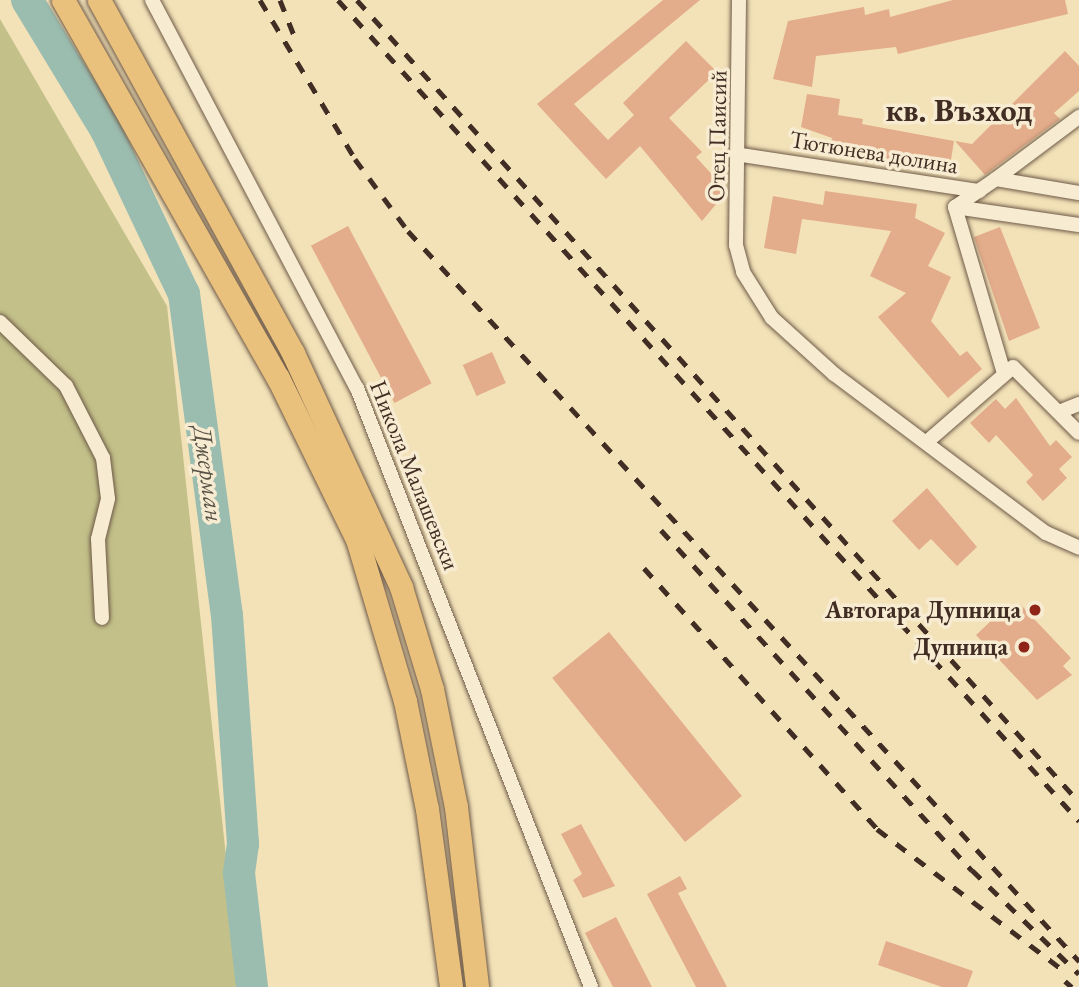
<!DOCTYPE html>
<meta charset="utf-8">
<style>
body{margin:0}
#map{position:relative;width:1079px;height:987px;overflow:hidden;background:#f3e2b8;font-family:"EB Garamond",serif}
div>[style]{position:absolute}
[style*='--x']{left:calc(var(--x)*1px);top:calc(var(--y)*1px);width:calc(var(--w)*1px);rotate:calc(var(--a)*1deg)}
.green>*{inset:0;background:#c3c089}
.river>*{height:32px;margin:-16px;padding:0 16px;transform-origin:16px;border-radius:16px;background:#9bbdb0}
.building>*{inset:0;background:#e3ac8a;transform-origin:0 0}
.roads{filter:drop-shadow(0 0 2px #6e5a48) drop-shadow(0 0 2px #6e5a48)}
.minor>*{height:14px;margin:-7px;padding:0 7px;transform-origin:7px;border-radius:7px;background:#f7ecd1}
.primary>*{height:23px;margin:-11.5px;padding:0 11.5px;transform-origin:11.5px;border-radius:11.5px;background:#eac17c}
.rail>*{height:5px;margin-top:-2.5px;transform-origin:0;background:repeating-linear-gradient(90deg,#412d23 0 12px,transparent 0 24px)}
.dots>*{width:19px;height:19px;translate:-50% -50%;box-sizing:border-box;border:4px solid #f7ecd1;border-radius:50%}
span{translate:-50% -50%;white-space:nowrap;text-align:center;line-height:1.15;-webkit-text-stroke:7px #f7ecd1;paint-order:stroke}
.street-label{font-size:24px;color:#412d23}
.poi-label{font-size:24px;color:#412d23;font-weight:700}
.right{translate:-100% -50%;text-align:right}
.water-label{font-size:26px;color:#585146;font-style:italic}
.district-label{font-size:32px;color:#412d23;font-weight:700}
</style>
<div id="map">
<div class="green">
<div style="clip-path:polygon(0 19px,167px 306px,240px 987px,0 987px)"></div>
</div>
<div class="river">
<div style="--x:27;--y:0;--w:152;--a:58.7"></div>
<div style="--x:106;--y:130;--w:182;--a:64.6"></div>
<div style="--x:184;--y:294;--w:324;--a:82.4"></div>
<div style="--x:227;--y:615;--w:230;--a:86"></div>
<div style="--x:243;--y:844;--w:29;--a:98"></div>
<div style="--x:239;--y:873;--w:115;--a:83.5"></div>
</div>
<div class="building">
<div style="clip-path:polygon(663px 0,700px 0,574px 104px,608px 140px,634px 115px,623px 103px,686px 41px,717px 72px,669px 118px,702px 152px,696px 157px,727px 191px,702px 221px,640px 146px,606px 179px,537px 104px)"></div>
<div style="clip-path:polygon(953px 0,1065px 0,1068px 14px,898px 54px,896px 47px,816px 56px,812px 87px,773px 79px,788px 21px,864px 7px,865px 15px,889px 9px,890px 17px)"></div>
<div style="clip-path:polygon(1065px 51px,1079px 66px,1079px 91px,1054px 113px,1060px 119px,985px 175px,955px 141px,972px 144px)"></div>
<div style="clip-path:polygon(807px 94px,840px 99px,838px 115px,863px 119px,862px 124px,954px 141px,949px 172px,856px 161px,848px 151px,830px 148px,832px 138px,801px 127px)"></div>
<div style="clip-path:polygon(825px 191px,917px 204px,915px 218px,945px 233px,928px 266px,951px 277px,931px 321px,960px 356px,967px 351px,982px 369px,948px 398px,878px 317px,906px 293px,870px 276px,891px 231px,802px 219px,796px 254px,764px 248px,773px 196px,823px 205px)"></div>
<div style="left:348px;top:226px;width:178px;height:42px;rotate:62deg"></div>
<div style="clip-path:polygon(1000px 227px,1040px 328px,1009px 341px,974px 237px)"></div>
<div style="left:492px;top:352px;width:34px;height:32px;rotate:66deg"></div>
<div style="clip-path:polygon(1016px 398px,1050px 446px,1056px 440px,1072px 457px,1059px 469px,1067px 478px,1043px 501px,1026px 482px,1033px 475px,996px 435px,989px 443px,970px 423px,996px 399px,1005px 409px)"></div>
<div style="clip-path:polygon(927px 488px,977px 547px,957px 566px,931px 539px,919px 550px,892px 521px)"></div>
<div style="clip-path:polygon(1020px 604px,1071px 658px,1063px 666px,1072px 675px,1037px 700px,976px 635px,1008px 605px,1013px 610px)"></div>
<div style="left:609px;top:632px;width:211px;height:73px;rotate:51deg"></div>
<div style="clip-path:polygon(581px 824px,615px 886px,583px 898px,573px 880px,582px 874px,561px 834px)"></div>
<div style="clip-path:polygon(680px 876px,687px 889px,678px 893px,727px 987px,696px 987px,647px 894px)"></div>
<div style="clip-path:polygon(616px 917px,652px 987px,613px 987px,585px 933px)"></div>
<div style="clip-path:polygon(886px 941px,973px 971px,967px 987px,942px 987px,878px 965px)"></div>
</div>
<div class="roads">
<div class="minor">
<div style="--x:152;--y:0;--w:439;--a:62.2"></div>
<div style="--x:357;--y:388;--w:643;--a:68.66"></div>
<div style="--x:739;--y:0;--w:245;--a:90.7"></div>
<div style="--x:736;--y:245;--w:28;--a:75"></div>
<div style="--x:743;--y:272;--w:54;--a:57.8"></div>
<div style="--x:772;--y:318;--w:84;--a:42.1"></div>
<div style="--x:834;--y:374;--w:265;--a:36.9"></div>
<div style="--x:1046;--y:533;--w:36;--a:24"></div>
<div style="--x:741;--y:155;--w:241;--a:8.6"></div>
<div style="--x:996;--y:179;--w:104;--a:-36.8"></div>
<div style="--x:955;--y:207;--w:170;--a:73.6"></div>
<div style="--x:955;--y:207;--w:50;--a:-34.3"></div>
<div style="--x:996;--y:179;--w:84;--a:9.6"></div>
<div style="--x:955;--y:207;--w:125;--a:8.3"></div>
<div style="--x:0;--y:322;--w:92;--a:44.1"></div>
<div style="--x:66;--y:386;--w:81;--a:62.8"></div>
<div style="--x:103;--y:458;--w:41;--a:83"></div>
<div style="--x:108;--y:499;--w:41;--a:104"></div>
<div style="--x:98;--y:539;--w:79;--a:87.1"></div>
<div style="--x:1059;--y:412;--w:22;--a:-22"></div>
<div style="--x:929;--y:440;--w:111;--a:-41"></div>
<div style="--x:1013;--y:367;--w:93;--a:45"></div>
</div>
<div class="primary">
<div style="--x:63;--y:0;--w:435;--a:60.4"></div>
<div style="--x:278;--y:378;--w:179;--a:63.9"></div>
<div style="--x:357;--y:539;--w:169;--a:73.5"></div>
<div style="--x:405;--y:701;--w:110;--a:78.5"></div>
<div style="--x:427;--y:809;--w:180;--a:82.3"></div>
<div style="--x:99;--y:0;--w:403;--a:61.2"></div>
<div style="--x:293;--y:353;--w:258;--a:65.2"></div>
<div style="--x:401;--y:587;--w:107;--a:73.1"></div>
<div style="--x:432;--y:689;--w:120;--a:78.5"></div>
<div style="--x:456;--y:807;--w:181;--a:83.3"></div>
</div>
</div>
<div class="rail">
<div style="--x:260;--y:0;--w:185;--a:59.1"></div>
<div style="--x:355;--y:159;--w:89;--a:53.6"></div>
<div style="--x:408;--y:231;--w:992;--a:47.41"></div>
<div style="--x:280;--y:0;--w:46;--a:68.4"></div>
<div style="--x:338;--y:0;--w:1106;--a:47.93"></div>
<div style="--x:357;--y:0;--w:1079;--a:48"></div>
<div style="--x:661;--y:530;--w:461;--a:47.6"></div>
<div style="--x:972;--y:870;--w:149;--a:44.2"></div>
<div style="--x:644;--y:568;--w:350;--a:48.2"></div>
<div style="--x:877;--y:829;--w:235;--a:37.2"></div>
<div style="--x:1065;--y:981;--w:9;--a:41"></div>
</div>
<div class="dots">
<div style="left:1035px;top:610px;background:#8f2418"></div>
<div style="left:1024px;top:647px;background:#8f2418"></div>
</div>
<div class="street-label">
<span style="left:717px;top:136px;rotate:-89deg">Отец Паисий</span>
<span style="left:874px;top:152px;rotate:9deg">Тютюнева долина</span>
<span style="left:415px;top:475px;rotate:68deg">Никола Малашевски</span>
</div>
<div class="poi-label">
<span class="right" style="left:1021px;top:610px">Автогара Дупница</span>
<span class="right" style="left:1008px;top:647px">Дупница</span>
</div>
<div class="water-label">
<span style="left:208px;top:474px;rotate:82deg">Джерман</span>
</div>
<div class="district-label">
<span style="left:959px;top:110px">кв. Възход</span>
</div>
</div>
